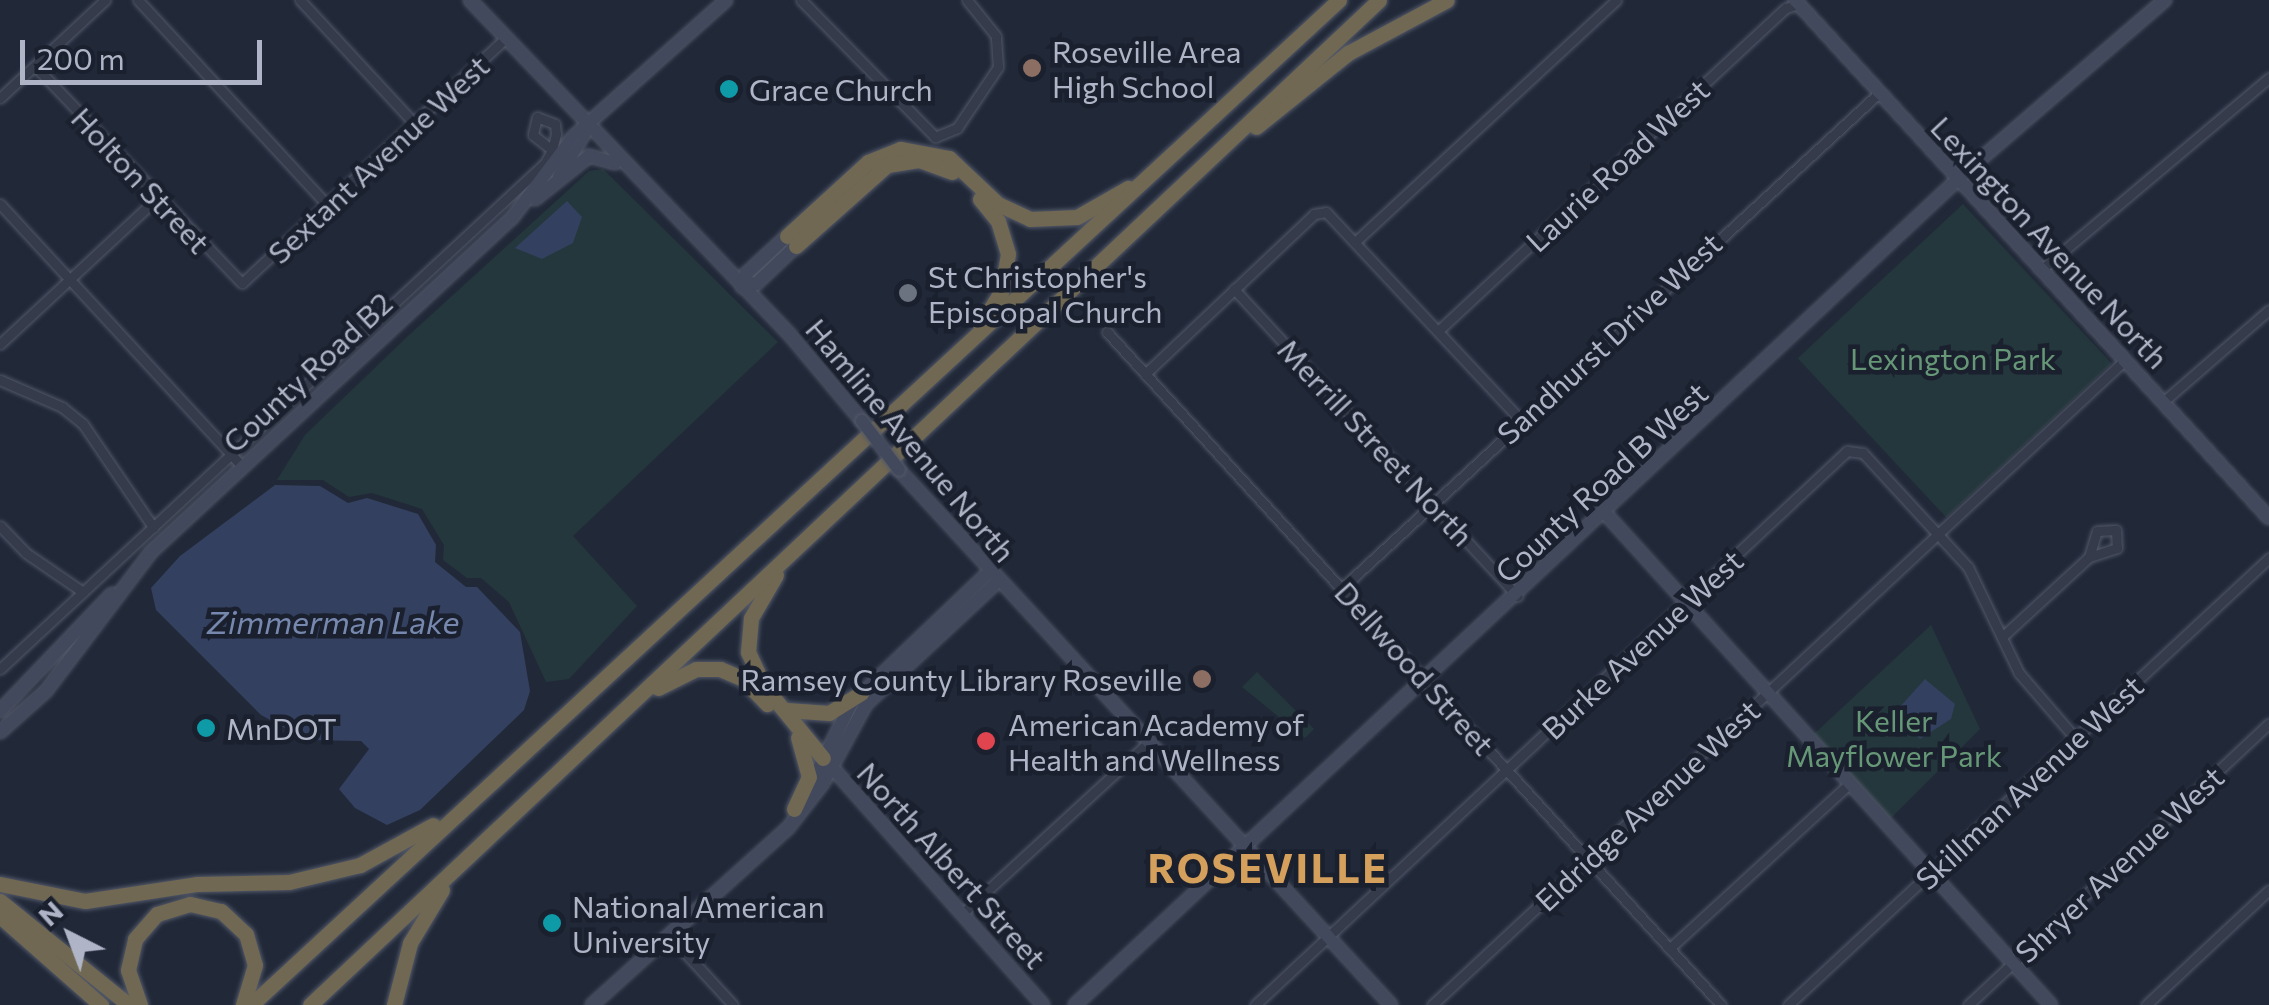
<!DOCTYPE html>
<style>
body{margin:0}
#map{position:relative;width:2269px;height:1005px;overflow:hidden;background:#212939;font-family:Commissioner,sans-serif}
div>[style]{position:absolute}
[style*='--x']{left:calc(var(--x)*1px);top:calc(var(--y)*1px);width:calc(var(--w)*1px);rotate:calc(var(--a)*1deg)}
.green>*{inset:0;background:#24373c;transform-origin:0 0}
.water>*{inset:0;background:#33405f}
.roads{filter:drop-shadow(0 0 2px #525868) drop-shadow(0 0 2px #525868)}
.street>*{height:9px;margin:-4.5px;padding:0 4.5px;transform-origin:4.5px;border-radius:4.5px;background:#353b4a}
.secondary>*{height:12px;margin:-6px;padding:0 6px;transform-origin:6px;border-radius:6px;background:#43495d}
.highway>*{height:15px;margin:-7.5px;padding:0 7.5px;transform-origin:7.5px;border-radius:7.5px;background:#706852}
.bridges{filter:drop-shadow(0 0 2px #525868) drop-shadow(0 0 2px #525868)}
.secondary-bridge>*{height:12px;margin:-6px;padding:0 6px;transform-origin:6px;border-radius:6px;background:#43495d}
.dots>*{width:28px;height:28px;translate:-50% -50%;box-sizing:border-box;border:5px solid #1a202e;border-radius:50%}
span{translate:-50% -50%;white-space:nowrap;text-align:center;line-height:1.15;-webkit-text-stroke:9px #1a202e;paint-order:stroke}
.poi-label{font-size:30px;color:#afb5c6}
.left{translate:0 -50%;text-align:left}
.right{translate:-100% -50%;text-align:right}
.street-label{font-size:30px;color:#afb5c6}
.park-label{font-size:30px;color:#669777}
.water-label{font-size:32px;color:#7788af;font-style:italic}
.district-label{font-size:40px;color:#d59f5c;font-weight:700;letter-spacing:2.5px}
.north{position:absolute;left:20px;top:885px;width:100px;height:100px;-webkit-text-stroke:8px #1a202e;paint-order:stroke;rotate:318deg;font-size:28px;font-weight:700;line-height:40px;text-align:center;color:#afb5c6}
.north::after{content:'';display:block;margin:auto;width:35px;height:45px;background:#afb5c6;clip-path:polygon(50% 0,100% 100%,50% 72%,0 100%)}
.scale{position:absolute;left:20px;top:40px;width:242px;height:45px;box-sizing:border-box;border:5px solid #afb5c6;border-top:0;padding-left:12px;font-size:30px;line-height:35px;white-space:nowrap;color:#afb5c6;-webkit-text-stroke:8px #1a202e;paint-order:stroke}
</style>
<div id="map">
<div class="green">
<div style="clip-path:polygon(603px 169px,778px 342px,573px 536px,637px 606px,569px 679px,546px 682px,509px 602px,481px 578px,467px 578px,443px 560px,444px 545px,422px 509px,372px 493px,349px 497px,323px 480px,277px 480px,305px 435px,407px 337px,589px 171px)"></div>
<div style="left:1963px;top:204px;width:218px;height:226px;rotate:47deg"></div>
<div style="clip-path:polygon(1931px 625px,1980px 729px,1890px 819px,1814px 734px)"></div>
<div style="clip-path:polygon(1257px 672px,1314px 729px,1305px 738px,1242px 687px)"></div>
</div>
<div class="water">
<div style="clip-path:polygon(567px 201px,582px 217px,573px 243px,542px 259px,515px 248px)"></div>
<div style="clip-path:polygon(275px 485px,320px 486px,348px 503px,367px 498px,418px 514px,436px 545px,435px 562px,466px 587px,477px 587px,520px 632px,530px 691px,524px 710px,420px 810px,387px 825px,355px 808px,339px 789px,369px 749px,361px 741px,307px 740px,261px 715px,156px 610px,151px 588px,180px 556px)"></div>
<div style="clip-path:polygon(1925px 679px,1955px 704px,1951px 719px,1920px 739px,1898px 709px)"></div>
</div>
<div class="roads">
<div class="street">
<div style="--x:138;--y:0;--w:279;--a:47.3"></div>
<div style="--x:300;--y:0;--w:168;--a:47.2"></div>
<div style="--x:801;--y:0;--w:192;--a:45.6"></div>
<div style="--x:935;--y:137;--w:24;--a:-22"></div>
<div style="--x:957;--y:128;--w:73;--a:-56.1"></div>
<div style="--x:998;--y:67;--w:31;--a:-94"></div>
<div style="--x:996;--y:36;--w:46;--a:-128.9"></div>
<div style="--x:35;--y:66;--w:300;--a:46.4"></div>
<div style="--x:242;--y:283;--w:359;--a:-42.9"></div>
<div style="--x:0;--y:98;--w:144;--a:-43"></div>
<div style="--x:0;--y:204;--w:357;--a:47.3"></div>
<div style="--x:1355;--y:242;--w:356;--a:-42.8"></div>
<div style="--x:2042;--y:269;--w:297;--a:-40.1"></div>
<div style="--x:1234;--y:289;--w:418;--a:47.3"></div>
<div style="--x:1438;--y:331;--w:475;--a:-42.9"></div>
<div style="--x:1786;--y:8;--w:13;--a:-18"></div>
<div style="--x:1107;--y:332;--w:911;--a:47.62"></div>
<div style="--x:0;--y:344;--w:216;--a:-42.9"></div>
<div style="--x:1145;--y:374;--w:233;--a:-43.4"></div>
<div style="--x:1314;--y:214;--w:12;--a:-9"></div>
<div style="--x:1326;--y:212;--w:284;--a:46.9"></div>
<div style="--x:0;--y:380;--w:68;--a:23.5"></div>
<div style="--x:62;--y:407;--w:27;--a:39"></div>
<div style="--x:83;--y:424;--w:125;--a:55.8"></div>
<div style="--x:2163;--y:402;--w:140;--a:-41"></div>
<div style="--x:0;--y:526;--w:37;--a:46"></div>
<div style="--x:26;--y:553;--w:69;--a:34.4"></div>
<div style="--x:1342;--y:588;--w:730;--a:-42.67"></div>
<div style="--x:2002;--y:637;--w:118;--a:-42.6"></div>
<div style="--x:2089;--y:557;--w:27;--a:-73"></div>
<div style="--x:2097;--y:531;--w:19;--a:-3"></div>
<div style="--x:2116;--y:530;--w:18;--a:87"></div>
<div style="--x:2117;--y:548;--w:29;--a:162"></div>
<div style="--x:0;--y:669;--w:744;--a:-42.87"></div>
<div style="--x:545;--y:163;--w:15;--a:-62"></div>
<div style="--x:552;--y:150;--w:16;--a:-76"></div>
<div style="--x:556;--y:134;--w:10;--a:-96"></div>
<div style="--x:555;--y:124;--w:19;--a:-159"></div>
<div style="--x:537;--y:117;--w:18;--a:103"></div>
<div style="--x:533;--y:135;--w:24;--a:38"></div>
<div style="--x:964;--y:912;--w:253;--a:-42.6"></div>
<div style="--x:668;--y:934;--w:96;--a:47.5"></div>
<div style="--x:1670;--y:948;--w:243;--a:-42.5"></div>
<div style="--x:1255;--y:1005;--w:811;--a:-43.1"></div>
<div style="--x:1847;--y:451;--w:16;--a:7"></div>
<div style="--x:1863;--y:453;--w:155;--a:47.4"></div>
<div style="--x:1968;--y:567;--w:118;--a:64.3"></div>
<div style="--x:2019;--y:673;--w:87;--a:49.2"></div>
<div style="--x:1432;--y:1005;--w:947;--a:-42.95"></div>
<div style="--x:1788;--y:1005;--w:657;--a:-42.9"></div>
<div style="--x:1968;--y:1005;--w:412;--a:-43.1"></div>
<div style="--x:2146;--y:1005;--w:168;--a:-43.1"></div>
</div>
<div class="secondary">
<div style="--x:470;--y:0;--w:463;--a:46.3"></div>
<div style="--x:790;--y:335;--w:112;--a:50.1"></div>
<div style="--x:1795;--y:0;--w:702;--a:47.54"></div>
<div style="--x:559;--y:176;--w:55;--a:-59.2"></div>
<div style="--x:535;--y:199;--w:69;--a:-38.5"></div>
<div style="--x:589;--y:156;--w:27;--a:15"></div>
<div style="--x:747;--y:282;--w:9;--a:13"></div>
<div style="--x:756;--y:284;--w:55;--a:-43.5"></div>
<div style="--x:742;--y:287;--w:14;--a:-73"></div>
<div style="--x:746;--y:274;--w:56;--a:-42.8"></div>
<div style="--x:899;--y:470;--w:727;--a:47.4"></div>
<div style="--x:1605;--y:513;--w:664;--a:47.81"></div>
<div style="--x:0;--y:711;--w:162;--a:-46.3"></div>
<div style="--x:0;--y:732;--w:62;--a:-41.7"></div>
<div style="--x:46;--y:691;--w:174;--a:-52.9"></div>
<div style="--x:151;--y:552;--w:492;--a:-42.8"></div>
<div style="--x:512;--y:218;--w:101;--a:-53"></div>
<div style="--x:573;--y:137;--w:205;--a:-41.8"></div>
<div style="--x:829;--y:764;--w:322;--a:48.4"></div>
<div style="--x:810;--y:786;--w:92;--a:-63.4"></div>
<div style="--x:851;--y:704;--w:191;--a:-43.7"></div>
<div style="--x:592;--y:1005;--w:264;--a:-42.1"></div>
<div style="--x:788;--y:828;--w:57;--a:-52.1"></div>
<div style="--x:823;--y:783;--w:90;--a:-61.4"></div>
<div style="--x:866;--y:704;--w:180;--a:-43"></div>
<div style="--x:1075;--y:1005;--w:1224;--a:-43.08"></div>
<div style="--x:1969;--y:169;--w:259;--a:-40.8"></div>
</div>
<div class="highway">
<div style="--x:1256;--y:127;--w:118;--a:-38.8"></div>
<div style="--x:1348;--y:53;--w:112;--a:-28.2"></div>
<div style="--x:980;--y:199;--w:28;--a:51"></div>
<div style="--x:998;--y:221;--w:34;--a:73"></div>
<div style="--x:1008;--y:254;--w:39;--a:100"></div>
<div style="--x:1001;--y:292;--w:39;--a:122"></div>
<div style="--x:787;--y:236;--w:110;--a:-42.4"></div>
<div style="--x:868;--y:162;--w:35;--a:-22"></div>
<div style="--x:900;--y:149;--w:50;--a:10.4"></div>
<div style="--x:949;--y:158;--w:67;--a:43.2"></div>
<div style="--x:998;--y:204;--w:35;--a:25"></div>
<div style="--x:1030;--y:219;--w:47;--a:-2.4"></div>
<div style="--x:1077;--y:217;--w:59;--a:-29.6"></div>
<div style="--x:796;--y:246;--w:122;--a:-41.7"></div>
<div style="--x:887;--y:165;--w:32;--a:-9"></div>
<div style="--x:919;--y:160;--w:35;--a:20"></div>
<div style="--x:776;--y:575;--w:50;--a:120.2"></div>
<div style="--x:751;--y:618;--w:34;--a:95"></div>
<div style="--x:748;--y:652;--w:38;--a:65"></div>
<div style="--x:764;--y:686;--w:93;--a:50.7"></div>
<div style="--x:658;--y:688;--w:42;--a:-26.6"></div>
<div style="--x:696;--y:669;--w:24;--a:0"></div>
<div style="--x:720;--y:669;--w:25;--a:23"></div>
<div style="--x:743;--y:679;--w:35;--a:46"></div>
<div style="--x:787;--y:710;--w:42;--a:4.1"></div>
<div style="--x:829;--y:713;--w:38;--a:-32"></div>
<div style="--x:794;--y:809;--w:35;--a:-65"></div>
<div style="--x:809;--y:777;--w:41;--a:-105.4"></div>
<div style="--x:0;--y:884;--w:87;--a:11.3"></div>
<div style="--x:85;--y:901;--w:114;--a:-8.6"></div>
<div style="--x:198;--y:884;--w:91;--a:-1.3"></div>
<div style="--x:289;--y:882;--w:73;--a:-13.5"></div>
<div style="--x:360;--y:865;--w:83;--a:-28.7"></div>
<div style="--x:0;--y:901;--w:166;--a:38.9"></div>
<div style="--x:0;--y:916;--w:135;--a:41.4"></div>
<div style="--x:140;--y:1005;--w:37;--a:-109"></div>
<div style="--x:128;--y:970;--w:32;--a:-77"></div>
<div style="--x:135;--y:939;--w:33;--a:-49"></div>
<div style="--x:157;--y:914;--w:34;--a:-17"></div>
<div style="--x:190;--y:904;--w:32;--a:13"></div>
<div style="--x:221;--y:911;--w:34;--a:43"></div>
<div style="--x:246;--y:934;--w:32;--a:74"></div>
<div style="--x:255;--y:965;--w:42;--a:106.7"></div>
<div style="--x:251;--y:1005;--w:1481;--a:-42.73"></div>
<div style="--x:310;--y:1005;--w:1467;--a:-43.23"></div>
<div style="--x:394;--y:1005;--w:64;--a:-75.5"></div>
<div style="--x:410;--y:943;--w:62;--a:-58.9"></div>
</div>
</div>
<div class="bridges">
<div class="secondary-bridge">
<div style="--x:862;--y:421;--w:61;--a:52.9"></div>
</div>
</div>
<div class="dots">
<div style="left:1032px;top:68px;background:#8d6e63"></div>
<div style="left:729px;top:89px;background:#0f9aa8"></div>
<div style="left:908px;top:293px;background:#6b7280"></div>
<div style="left:1202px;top:679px;background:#8d6e63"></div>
<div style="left:206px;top:728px;background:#0f9aa8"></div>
<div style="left:986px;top:741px;background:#e0444e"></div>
<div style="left:552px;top:923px;background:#0f9aa8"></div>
</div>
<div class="poi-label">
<span class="left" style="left:1052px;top:68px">Roseville Area<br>High School</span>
<span class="left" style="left:749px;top:89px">Grace Church</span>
<span class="left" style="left:928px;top:293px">St Christopher's<br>Episcopal Church</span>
<span class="right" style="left:1182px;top:679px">Ramsey County Library Roseville</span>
<span class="left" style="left:1008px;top:741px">American Academy of<br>Health and Wellness</span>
<span class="left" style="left:226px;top:728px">MnDOT</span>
<span class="left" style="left:572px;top:923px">National American<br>University</span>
</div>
<div class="street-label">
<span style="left:378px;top:159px;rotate:-43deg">Sextant Avenue West</span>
<span style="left:1617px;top:165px;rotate:-43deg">Laurie Road West</span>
<span style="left:141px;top:180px;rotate:47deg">Holton Street</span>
<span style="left:2050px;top:242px;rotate:47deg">Lexington Avenue North</span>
<span style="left:1609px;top:338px;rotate:-43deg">Sandhurst Drive West</span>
<span style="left:307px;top:372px;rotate:-43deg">County Road B2</span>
<span style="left:911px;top:440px;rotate:50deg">Hamline Avenue North</span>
<span style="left:1376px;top:442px;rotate:47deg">Merrill Street North</span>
<span style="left:1601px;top:482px;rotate:-43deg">County Road B West</span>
<span style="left:1642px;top:644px;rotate:-43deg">Burke Avenue West</span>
<span style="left:1415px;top:668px;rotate:48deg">Dellwood Street</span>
<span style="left:2029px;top:782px;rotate:-43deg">Skillman Avenue West</span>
<span style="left:1647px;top:805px;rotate:-43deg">Eldridge Avenue West</span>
<span style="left:2119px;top:864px;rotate:-43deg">Shryer Avenue West</span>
<span style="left:952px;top:865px;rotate:48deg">North Albert Street</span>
</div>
<div class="park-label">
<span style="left:1953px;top:358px">Lexington Park</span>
<span style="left:1894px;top:737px">Keller<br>Mayflower Park</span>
</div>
<div class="water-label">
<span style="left:333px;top:621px">Zimmerman Lake</span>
</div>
<div class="district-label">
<span style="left:1268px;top:867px">ROSEVILLE</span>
</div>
<div class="north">N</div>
<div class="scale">200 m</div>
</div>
